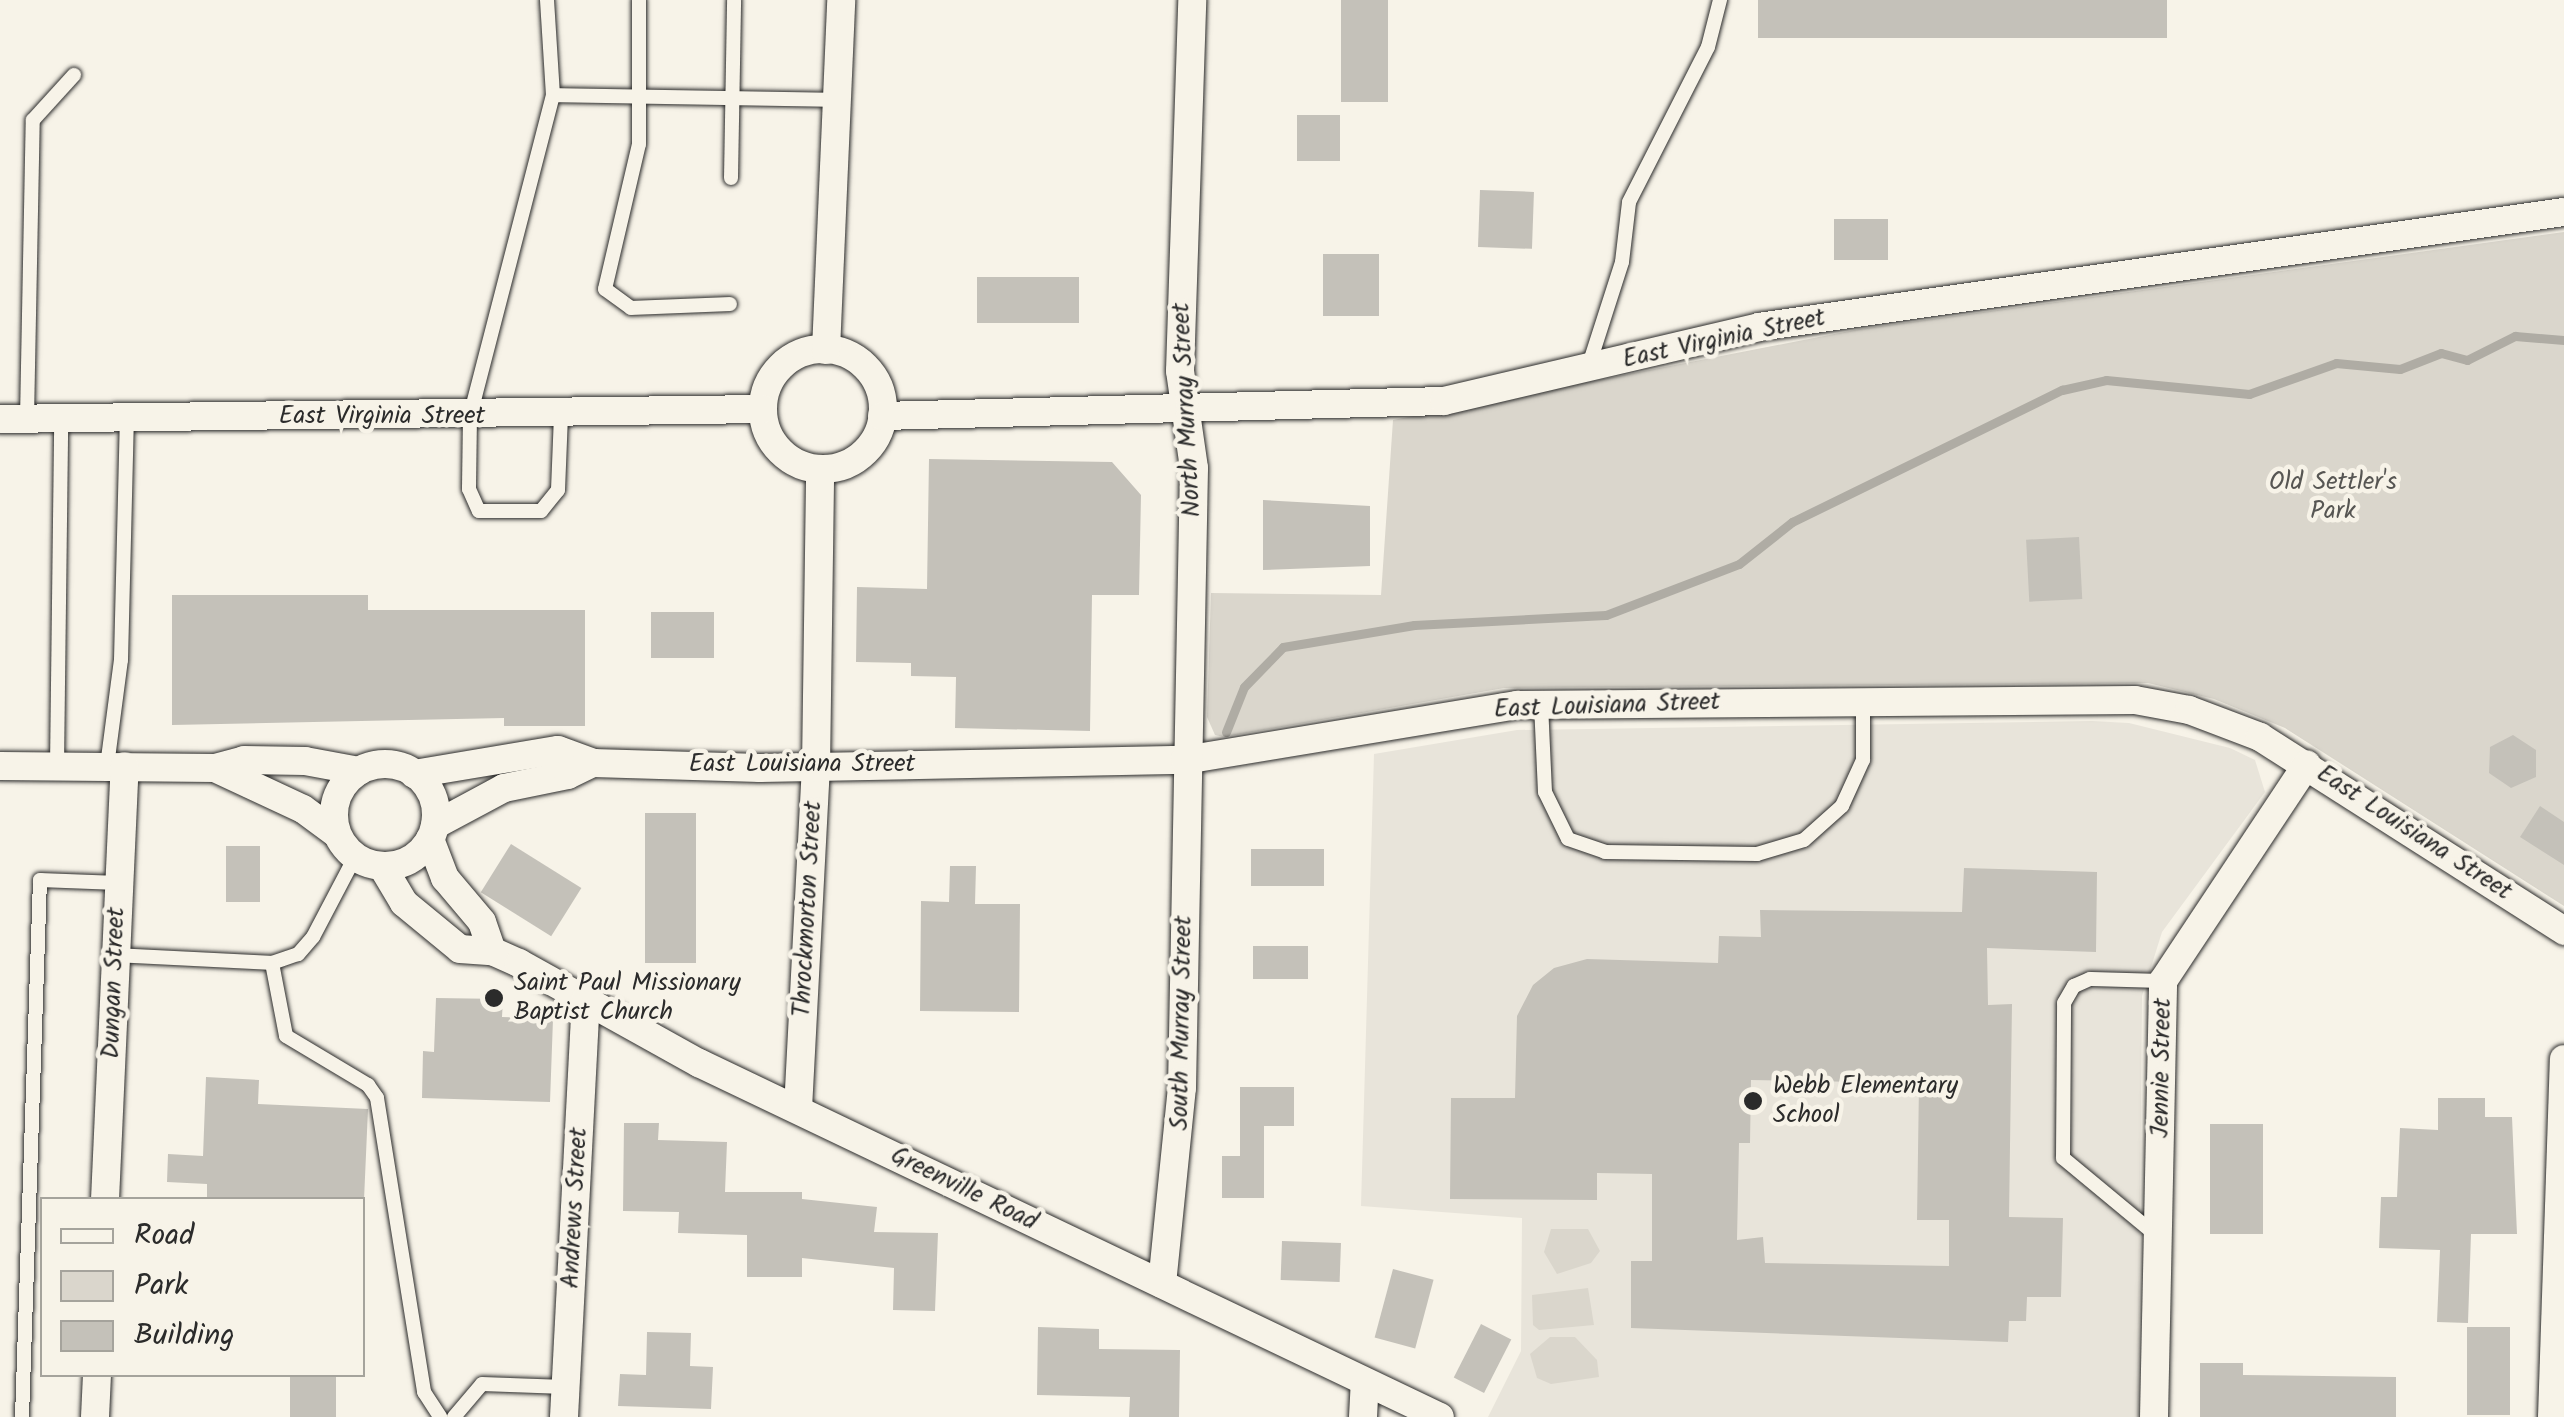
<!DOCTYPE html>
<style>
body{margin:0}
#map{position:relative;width:2564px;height:1417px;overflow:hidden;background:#f7f3e8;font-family:Kalam,sans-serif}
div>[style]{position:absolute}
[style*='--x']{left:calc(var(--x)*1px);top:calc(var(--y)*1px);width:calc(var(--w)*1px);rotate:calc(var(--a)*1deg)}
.built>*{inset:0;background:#e8e4da}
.green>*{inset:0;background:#dad6cc}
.stream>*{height:9px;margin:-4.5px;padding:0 4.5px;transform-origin:4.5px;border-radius:4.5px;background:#afaca4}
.building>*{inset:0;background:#c4c1b9;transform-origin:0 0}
.roads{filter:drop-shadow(0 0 2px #2b2b2b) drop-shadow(0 0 2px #2b2b2b)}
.lane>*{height:14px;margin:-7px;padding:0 7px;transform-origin:7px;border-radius:7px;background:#f7f3e8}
.street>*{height:28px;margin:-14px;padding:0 14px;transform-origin:14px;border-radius:14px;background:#f7f3e8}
.street>.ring{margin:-14px;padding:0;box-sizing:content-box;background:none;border:28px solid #f7f3e8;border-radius:50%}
.dots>*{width:28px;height:28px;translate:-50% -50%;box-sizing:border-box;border:5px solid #f7f3e8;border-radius:50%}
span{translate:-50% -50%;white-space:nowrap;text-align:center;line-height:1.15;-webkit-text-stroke:9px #f7f3e8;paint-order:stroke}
.street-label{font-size:25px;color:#2b2b2b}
.park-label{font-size:25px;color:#575653}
.poi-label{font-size:25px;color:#2b2b2b}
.left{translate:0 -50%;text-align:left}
.legend{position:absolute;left:40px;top:1197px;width:325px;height:180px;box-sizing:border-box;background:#f7f3e8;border:2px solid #a5a39c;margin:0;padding:12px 18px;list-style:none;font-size:30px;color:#2b2b2b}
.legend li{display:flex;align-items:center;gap:20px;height:50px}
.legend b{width:50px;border:2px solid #a5a39c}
</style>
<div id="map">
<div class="built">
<div style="clip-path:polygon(2092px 721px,2129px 723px,2230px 748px,2255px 760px,2265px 792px,2162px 932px,2142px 996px,2138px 1417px,1488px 1417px,1521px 1351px,1522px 1218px,1361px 1206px,1374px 754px,1517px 730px)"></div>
</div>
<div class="green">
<div style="clip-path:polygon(2564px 232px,2564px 906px,2285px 728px,2214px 699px,2148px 683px,1504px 688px,1224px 737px,1215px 735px,1207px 717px,1211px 593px,1381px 595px,1393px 420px,1860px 329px)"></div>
<div style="clip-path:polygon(1551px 1229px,1588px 1229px,1600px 1251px,1591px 1263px,1557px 1274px,1544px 1252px)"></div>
<div style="clip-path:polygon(1588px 1288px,1594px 1325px,1539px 1330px,1533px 1325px,1532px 1295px)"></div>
<div style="clip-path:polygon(1550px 1337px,1575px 1337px,1597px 1360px,1599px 1377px,1551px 1384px,1537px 1378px,1530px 1354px)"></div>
</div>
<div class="stream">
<div style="--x:1226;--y:732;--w:48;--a:-68.2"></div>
<div style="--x:1244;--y:687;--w:56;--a:-45.7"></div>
<div style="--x:1283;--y:647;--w:133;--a:-9.5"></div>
<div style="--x:1414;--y:625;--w:192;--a:-3"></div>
<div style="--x:1606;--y:615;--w:142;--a:-21"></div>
<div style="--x:1739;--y:564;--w:68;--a:-38.4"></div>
<div style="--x:1792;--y:522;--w:301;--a:-26.1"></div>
<div style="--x:2062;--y:390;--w:45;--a:-12.8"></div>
<div style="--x:2106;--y:380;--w:144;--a:5.6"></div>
<div style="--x:2249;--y:394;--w:92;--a:-19.6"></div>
<div style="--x:2336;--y:363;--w:64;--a:5.4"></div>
<div style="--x:2400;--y:369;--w:44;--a:-21.3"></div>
<div style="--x:2441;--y:353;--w:27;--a:15"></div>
<div style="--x:2467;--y:360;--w:54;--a:-26.6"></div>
<div style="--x:2515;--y:336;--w:49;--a:4.7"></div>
</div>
<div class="building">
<div style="left:1341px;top:0;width:47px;height:102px"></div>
<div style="left:1758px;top:0;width:409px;height:38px"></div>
<div style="left:1297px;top:115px;width:43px;height:46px"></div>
<div style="left:1480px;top:190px;width:54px;height:57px;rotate:2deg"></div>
<div style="left:1834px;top:219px;width:54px;height:41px"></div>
<div style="left:1323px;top:254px;width:56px;height:62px"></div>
<div style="left:977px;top:277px;width:102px;height:46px"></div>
<div style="clip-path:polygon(929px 459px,1112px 462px,1141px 495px,1139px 595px,1092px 595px,1090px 731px,955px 728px,956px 677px,911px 676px,911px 663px,856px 662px,857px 587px,927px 589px)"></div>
<div style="clip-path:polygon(1263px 500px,1370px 506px,1370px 566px,1263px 570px)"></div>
<div style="left:2079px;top:537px;width:62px;height:53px;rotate:87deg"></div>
<div style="clip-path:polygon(172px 595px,368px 595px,368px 610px,585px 610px,585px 726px,504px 726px,504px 718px,172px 725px)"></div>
<div style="left:651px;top:612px;width:63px;height:46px"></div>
<div style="clip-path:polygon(2513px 735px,2536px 750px,2536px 777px,2511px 788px,2489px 773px,2490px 747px)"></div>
<div style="clip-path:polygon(2540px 806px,2564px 822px,2564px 865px,2520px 837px)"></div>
<div style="left:645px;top:813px;width:51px;height:150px"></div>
<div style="left:511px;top:844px;width:83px;height:57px;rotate:32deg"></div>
<div style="left:226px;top:846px;width:34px;height:56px"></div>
<div style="left:1251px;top:849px;width:73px;height:37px"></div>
<div style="clip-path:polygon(950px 866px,976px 866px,975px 904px,1020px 904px,1019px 1012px,920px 1011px,921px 901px,949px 902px)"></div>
<div style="clip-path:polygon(evenodd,1964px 868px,2097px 872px,2096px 952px,1987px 948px,1988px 1005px,2012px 1004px,2009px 1217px,2063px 1218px,2061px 1297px,2027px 1297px,2026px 1321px,2009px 1321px,2008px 1342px,1631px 1328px,1631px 1261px,1652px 1261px,1652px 1174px,1597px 1173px,1597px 1200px,1450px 1199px,1451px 1098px,1515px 1098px,1517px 1016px,1533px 985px,1554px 968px,1587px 959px,1718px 963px,1719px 936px,1761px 937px,1760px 910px,1962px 912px,1964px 868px,1751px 1080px,1919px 1083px,1917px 1220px,1949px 1220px,1949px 1266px,1765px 1263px,1763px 1237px,1737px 1240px,1739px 1143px,1750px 1143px,1751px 1080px)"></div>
<div style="left:1253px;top:946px;width:55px;height:33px"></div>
<div style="clip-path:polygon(436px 998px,503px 999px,502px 1017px,553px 1019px,550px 1102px,422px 1098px,423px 1051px,434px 1052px)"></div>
<div style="clip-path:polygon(206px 1077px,259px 1080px,258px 1104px,368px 1109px,364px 1200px,207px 1200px,207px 1184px,167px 1182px,168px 1154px,203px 1156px)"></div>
<div style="clip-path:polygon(1240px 1087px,1294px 1087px,1294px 1126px,1264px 1126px,1264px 1198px,1222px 1198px,1222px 1156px,1240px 1156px)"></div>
<div style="clip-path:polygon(2438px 1098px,2485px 1098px,2485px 1117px,2512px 1117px,2517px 1234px,2471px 1234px,2468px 1323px,2437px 1322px,2440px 1250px,2379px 1248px,2381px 1197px,2397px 1197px,2400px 1128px,2438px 1130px)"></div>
<div style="clip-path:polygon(624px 1123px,659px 1123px,658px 1140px,727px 1142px,725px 1192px,802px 1192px,802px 1199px,877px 1207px,874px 1232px,938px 1233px,935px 1311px,893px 1310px,894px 1268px,802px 1258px,802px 1277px,747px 1277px,747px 1235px,678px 1233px,679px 1212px,623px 1211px)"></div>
<div style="left:2210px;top:1124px;width:53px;height:110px"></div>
<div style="left:1282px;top:1241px;width:59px;height:39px;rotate:2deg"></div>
<div style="left:1393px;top:1269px;width:42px;height:71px;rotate:15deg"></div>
<div style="left:1481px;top:1324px;width:34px;height:60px;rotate:27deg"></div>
<div style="clip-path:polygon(1038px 1327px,1099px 1329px,1099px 1349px,1180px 1350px,1179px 1417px,1129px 1417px,1130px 1397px,1037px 1395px)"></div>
<div style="left:2467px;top:1327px;width:43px;height:88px"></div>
<div style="clip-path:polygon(647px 1332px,691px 1333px,690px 1366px,713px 1367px,711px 1409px,618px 1406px,620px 1374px,646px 1375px)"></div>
<div style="clip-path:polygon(2200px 1363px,2243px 1363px,2243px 1375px,2396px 1377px,2396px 1417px,2200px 1417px)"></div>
<div style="left:290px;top:1374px;width:46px;height:43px"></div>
</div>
<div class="roads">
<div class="lane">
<div style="--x:547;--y:0;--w:95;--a:86.4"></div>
<div style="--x:553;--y:95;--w:332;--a:104.5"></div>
<div style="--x:470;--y:416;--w:73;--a:90.8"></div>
<div style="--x:469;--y:489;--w:24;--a:66"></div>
<div style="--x:479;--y:511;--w:62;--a:0"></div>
<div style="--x:541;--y:511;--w:27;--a:-51"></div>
<div style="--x:558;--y:490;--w:75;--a:-87.7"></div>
<div style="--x:639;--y:0;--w:144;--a:90"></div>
<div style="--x:639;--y:144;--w:149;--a:103.2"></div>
<div style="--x:605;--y:289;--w:32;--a:36"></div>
<div style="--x:631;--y:308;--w:99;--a:-2.3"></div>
<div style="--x:553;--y:95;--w:284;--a:1"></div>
<div style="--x:731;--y:178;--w:178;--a:-89"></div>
<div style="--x:1588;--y:368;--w:111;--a:-72.2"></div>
<div style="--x:1622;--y:262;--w:60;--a:-83.3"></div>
<div style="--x:1629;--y:202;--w:174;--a:-63"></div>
<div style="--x:1708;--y:47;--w:49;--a:-75.7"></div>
<div style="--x:27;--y:419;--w:299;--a:-88.9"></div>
<div style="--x:33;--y:120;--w:61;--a:-47.7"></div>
<div style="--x:1541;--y:704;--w:88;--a:87.4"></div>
<div style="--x:1545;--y:792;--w:52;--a:63.9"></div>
<div style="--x:1568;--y:839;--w:39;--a:19"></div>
<div style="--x:1605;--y:852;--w:152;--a:0.8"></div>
<div style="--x:1757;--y:854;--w:49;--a:-16.6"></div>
<div style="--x:1804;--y:840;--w:51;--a:-41.8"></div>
<div style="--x:1842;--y:806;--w:51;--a:-65.5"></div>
<div style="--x:1863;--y:760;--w:59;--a:-90"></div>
<div style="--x:57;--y:766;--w:348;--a:-89.3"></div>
<div style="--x:107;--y:766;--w:107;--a:-82.5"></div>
<div style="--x:121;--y:660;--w:242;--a:-88.6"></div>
<div style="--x:355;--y:857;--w:90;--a:117.7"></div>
<div style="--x:313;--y:937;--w:23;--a:131"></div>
<div style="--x:298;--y:954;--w:28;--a:161"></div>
<div style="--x:272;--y:963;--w:74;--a:79.1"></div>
<div style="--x:286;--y:1036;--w:96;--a:30.9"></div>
<div style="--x:368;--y:1085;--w:16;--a:55"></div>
<div style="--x:377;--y:1098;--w:298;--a:80.9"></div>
<div style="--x:424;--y:1392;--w:30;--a:57"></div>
<div style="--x:116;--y:955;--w:156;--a:2.9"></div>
<div style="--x:2157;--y:1236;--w:122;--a:-140.3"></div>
<div style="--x:2063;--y:1158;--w:155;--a:-89.6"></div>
<div style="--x:2064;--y:1003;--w:20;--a:-60"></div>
<div style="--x:2074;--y:986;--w:17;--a:-24"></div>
<div style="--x:2090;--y:979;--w:73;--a:1.6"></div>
<div style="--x:22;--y:1417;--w:537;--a:-88.08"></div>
<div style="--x:40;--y:880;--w:78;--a:2.2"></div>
<div style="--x:454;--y:1417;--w:43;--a:-49.7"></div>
<div style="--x:482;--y:1384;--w:83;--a:2.1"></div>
</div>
<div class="street">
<div class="ring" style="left:763px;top:349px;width:92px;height:92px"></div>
<div style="--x:826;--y:350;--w:350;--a:-87.5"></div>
<div style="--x:882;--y:416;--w:562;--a:-1.53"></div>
<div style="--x:1444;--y:401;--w:324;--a:-13.2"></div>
<div style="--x:1759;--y:327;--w:813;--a:-8.13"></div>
<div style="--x:0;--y:419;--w:763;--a:-0.75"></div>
<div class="ring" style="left:334px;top:764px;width:74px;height:74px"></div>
<div style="--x:0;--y:766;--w:215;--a:0.5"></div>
<div style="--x:215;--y:768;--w:30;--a:-15"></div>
<div style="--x:244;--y:760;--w:61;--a:0.9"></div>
<div style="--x:305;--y:761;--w:55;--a:10.5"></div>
<div style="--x:215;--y:768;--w:97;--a:25"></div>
<div style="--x:303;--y:809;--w:42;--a:36.3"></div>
<div style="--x:414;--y:774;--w:146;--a:-9.5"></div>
<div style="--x:558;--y:750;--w:37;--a:20"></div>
<div style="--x:593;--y:763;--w:167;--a:1.7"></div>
<div style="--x:760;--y:768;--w:425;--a:-1.1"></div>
<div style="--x:1185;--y:760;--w:337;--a:-9.4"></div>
<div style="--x:1517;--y:705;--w:618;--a:-0.46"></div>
<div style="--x:2135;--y:700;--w:55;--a:10.5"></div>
<div style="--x:2189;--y:710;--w:76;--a:20.8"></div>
<div style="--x:2260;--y:737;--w:361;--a:32.5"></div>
<div style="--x:435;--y:825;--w:78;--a:-28.2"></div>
<div style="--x:504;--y:788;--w:65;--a:-11.5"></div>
<div style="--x:568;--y:775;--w:28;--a:-26"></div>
<div style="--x:430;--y:839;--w:42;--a:69"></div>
<div style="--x:445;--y:878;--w:57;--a:49.9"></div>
<div style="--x:482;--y:922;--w:31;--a:71"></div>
<div style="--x:382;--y:866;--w:43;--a:59.3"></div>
<div style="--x:404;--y:903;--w:72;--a:39.4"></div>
<div style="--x:460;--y:949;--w:32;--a:4"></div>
<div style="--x:492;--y:951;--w:30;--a:24"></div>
<div style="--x:519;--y:963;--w:206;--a:29.1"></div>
<div style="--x:699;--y:1063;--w:821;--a:25.54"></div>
<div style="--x:798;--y:1109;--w:341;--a:-87"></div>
<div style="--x:816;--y:768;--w:298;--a:-89.2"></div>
<div style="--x:105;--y:1200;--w:434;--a:-87.4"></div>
<div style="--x:1162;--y:1284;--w:197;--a:-84.2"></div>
<div style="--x:1182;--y:1088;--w:620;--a:-88.89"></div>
<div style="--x:1194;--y:468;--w:98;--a:-98.2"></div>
<div style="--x:1180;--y:371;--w:371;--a:-88.1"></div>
<div style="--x:95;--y:1417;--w:43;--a:-87.3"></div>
<div style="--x:564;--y:1417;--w:419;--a:-87"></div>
<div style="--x:1363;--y:1417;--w:34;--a:-87"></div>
<div style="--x:2154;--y:1417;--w:436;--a:-88.8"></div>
<div style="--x:2163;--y:981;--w:260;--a:-56.4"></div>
<div style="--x:2552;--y:1417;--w:358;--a:-88.1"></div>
</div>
</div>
<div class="dots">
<div style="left:494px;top:998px;background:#2b2b2b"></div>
<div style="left:1753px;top:1101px;background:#2b2b2b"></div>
</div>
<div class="street-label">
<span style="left:1724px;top:339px;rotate:-12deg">East Virginia Street</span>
<span style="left:1187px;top:410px;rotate:-93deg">North Murray Street</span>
<span style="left:382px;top:416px">East Virginia Street</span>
<span style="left:1607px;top:706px;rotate:-2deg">East Louisiana Street</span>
<span style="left:802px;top:764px">East Louisiana Street</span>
<span style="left:2414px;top:833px;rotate:33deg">East Louisiana Street</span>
<span style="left:808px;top:909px;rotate:-87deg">Throckmorton Street</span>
<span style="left:114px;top:983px;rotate:-88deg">Dungan Street</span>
<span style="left:1182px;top:1023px;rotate:-89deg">South Murray Street</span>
<span style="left:2162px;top:1068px;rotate:-89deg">Jennie Street</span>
<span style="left:964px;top:1189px;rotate:26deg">Greenville Road</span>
<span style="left:575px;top:1208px;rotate:-87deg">Andrews Street</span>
</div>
<div class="park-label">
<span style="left:2333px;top:497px">Old Settler's<br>Park</span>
</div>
<div class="poi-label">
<span class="left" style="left:514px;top:998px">Saint Paul Missionary<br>Baptist Church</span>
<span class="left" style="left:1773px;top:1101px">Webb Elementary<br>School</span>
</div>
<ul class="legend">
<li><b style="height:12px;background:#f7f3e8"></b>Road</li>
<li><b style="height:28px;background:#dad6cc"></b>Park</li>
<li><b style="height:28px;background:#c4c1b9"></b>Building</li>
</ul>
</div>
